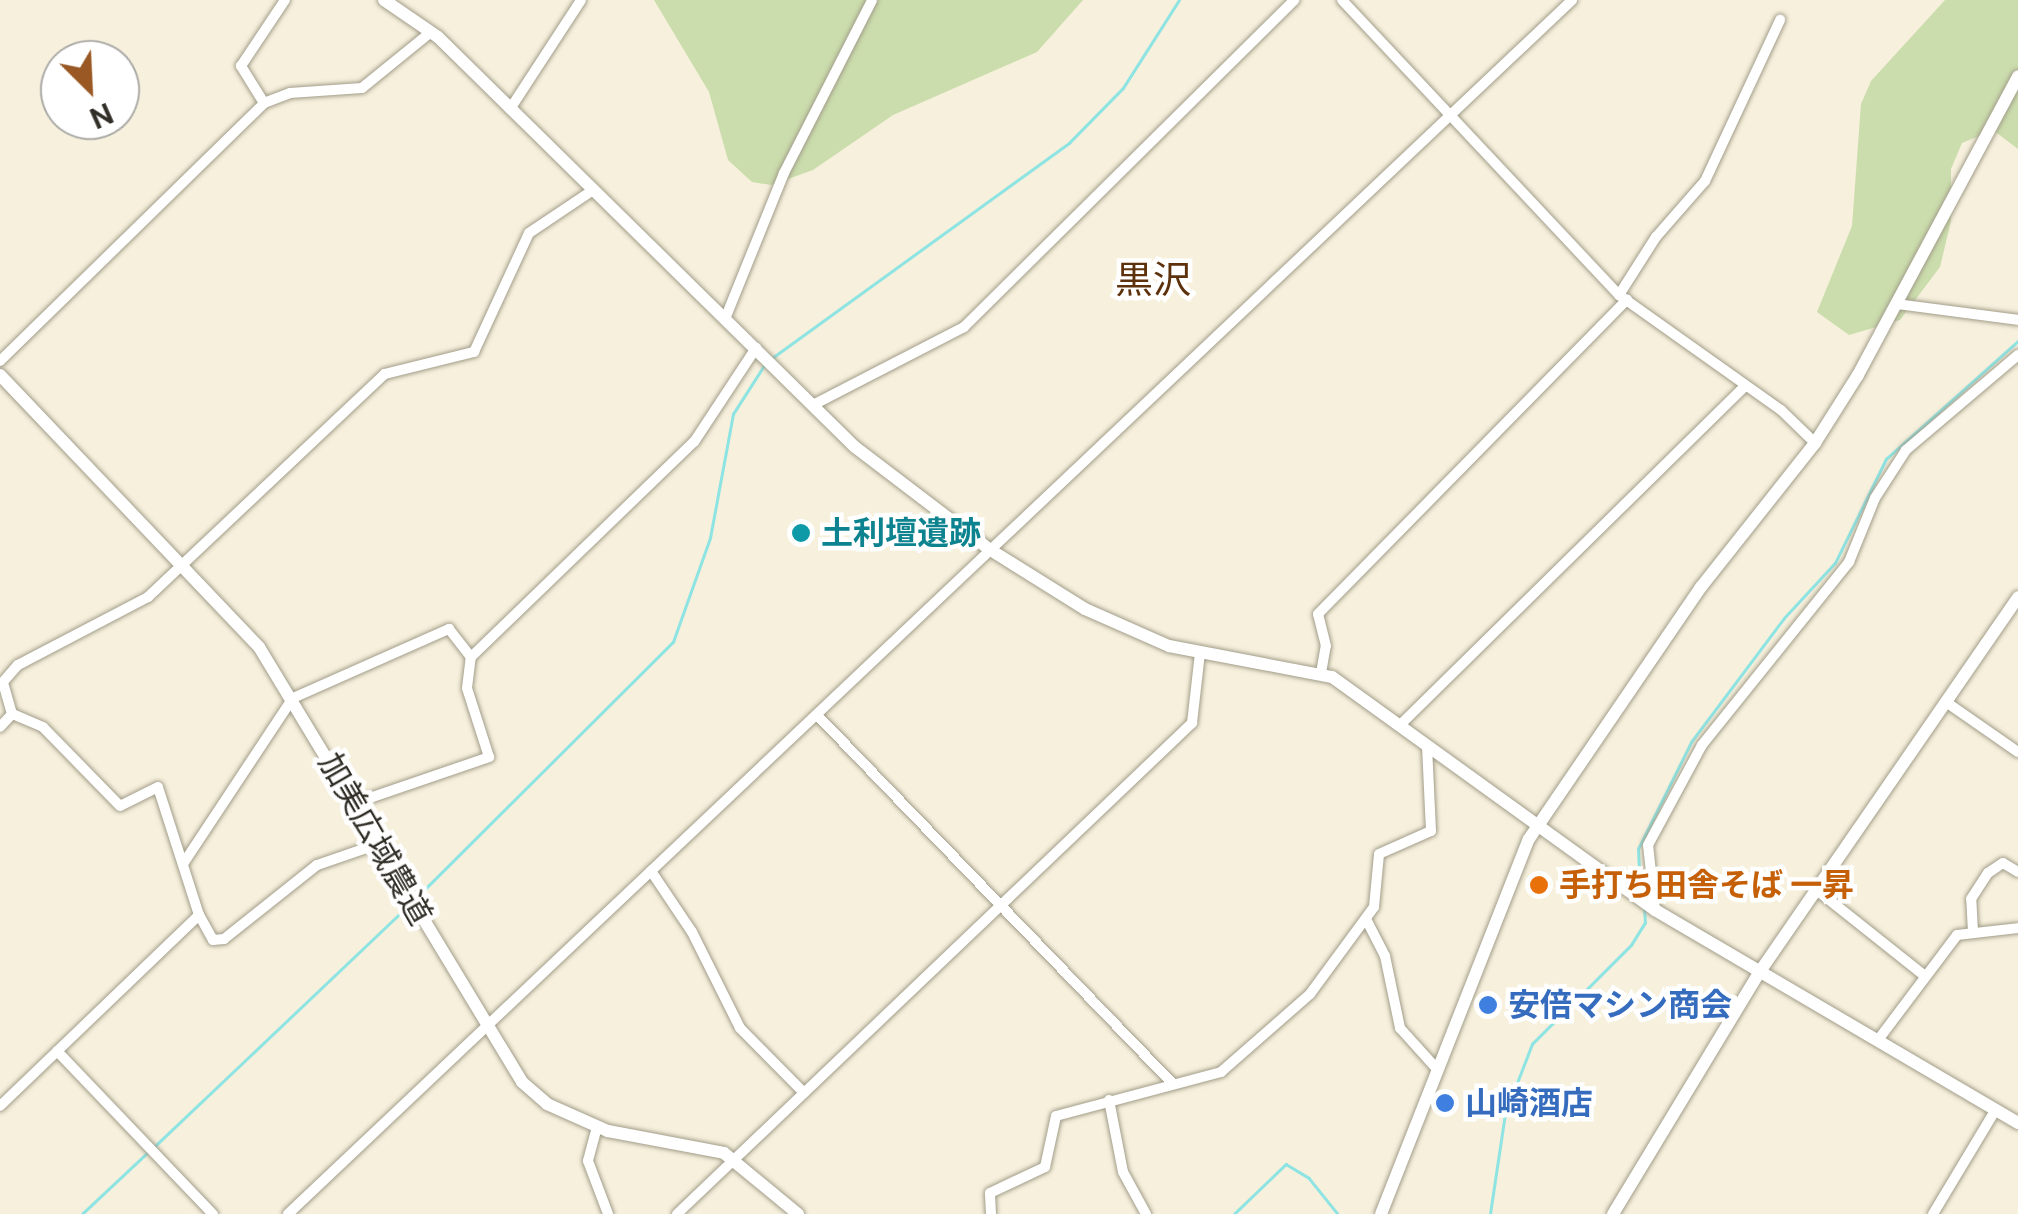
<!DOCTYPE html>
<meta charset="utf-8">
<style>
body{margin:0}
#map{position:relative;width:2018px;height:1214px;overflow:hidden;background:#f6f0dc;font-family:"Public Sans","Noto Sans JP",sans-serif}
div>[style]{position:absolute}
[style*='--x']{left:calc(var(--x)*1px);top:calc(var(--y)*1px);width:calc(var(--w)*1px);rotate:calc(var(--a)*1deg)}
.green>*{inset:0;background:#cbddac}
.stream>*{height:2.5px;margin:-1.25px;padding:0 1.25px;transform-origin:1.25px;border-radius:1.25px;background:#8ee4e3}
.roads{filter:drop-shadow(0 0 2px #a29d8a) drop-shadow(0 0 2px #a29d8a)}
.minor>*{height:10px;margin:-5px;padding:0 5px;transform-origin:5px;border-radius:5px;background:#fff}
.tertiary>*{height:12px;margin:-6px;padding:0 6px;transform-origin:6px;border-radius:6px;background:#fff}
.dots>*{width:28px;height:28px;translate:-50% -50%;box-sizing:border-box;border:5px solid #fff;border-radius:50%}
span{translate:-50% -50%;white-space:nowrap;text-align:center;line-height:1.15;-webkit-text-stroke:9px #fff;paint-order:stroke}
.culture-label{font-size:32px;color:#0d838f;font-weight:700}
.left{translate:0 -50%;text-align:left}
.street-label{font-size:32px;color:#302e26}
.food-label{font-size:32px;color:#c56008;font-weight:700}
.shop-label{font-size:32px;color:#366cbe;font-weight:700}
.quarter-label{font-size:38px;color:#5d310b}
.north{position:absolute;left:40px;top:40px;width:100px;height:100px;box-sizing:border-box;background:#fff;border:2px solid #acaba8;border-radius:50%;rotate:156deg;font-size:28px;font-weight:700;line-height:40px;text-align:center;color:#302e26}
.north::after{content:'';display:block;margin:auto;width:35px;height:45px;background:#9a5924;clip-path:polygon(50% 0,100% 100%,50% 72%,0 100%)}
</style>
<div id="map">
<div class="green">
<div style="clip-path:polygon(654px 0,1083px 0,1037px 52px,893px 115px,813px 170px,771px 185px,752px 182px,728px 160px,709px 92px)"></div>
<div style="clip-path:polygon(1945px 0,2018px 0,2018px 149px,1993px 130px,1962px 143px,1951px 169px,1951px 221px,1940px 267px,1900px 320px,1849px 335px,1817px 312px,1852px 226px,1861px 104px,1871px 81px)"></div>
</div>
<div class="stream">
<div style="--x:772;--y:358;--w:367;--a:-35.9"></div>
<div style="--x:1069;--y:143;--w:77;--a:-45.5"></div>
<div style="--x:1123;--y:88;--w:104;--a:-57.5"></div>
<div style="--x:1640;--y:893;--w:44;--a:-92.6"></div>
<div style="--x:1638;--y:849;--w:119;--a:-63.6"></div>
<div style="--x:1691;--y:742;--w:155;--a:-53.1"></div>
<div style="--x:1784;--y:618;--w:75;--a:-47.2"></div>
<div style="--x:1835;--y:563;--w:116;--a:-63.9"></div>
<div style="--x:1886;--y:459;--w:177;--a:-41.8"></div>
<div style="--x:416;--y:898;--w:363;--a:-44.9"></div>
<div style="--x:673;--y:642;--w:110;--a:-70.4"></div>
<div style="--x:710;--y:538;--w:126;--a:-79.5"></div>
<div style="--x:733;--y:414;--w:56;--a:-57.4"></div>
<div style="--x:155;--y:1146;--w:352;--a:-43.5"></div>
<div style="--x:82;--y:1214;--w:92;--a:-43.2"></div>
<div style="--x:1234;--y:1214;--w:72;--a:-43.9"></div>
<div style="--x:1286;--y:1164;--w:27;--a:31"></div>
<div style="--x:1309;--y:1178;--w:46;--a:51.1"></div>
<div style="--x:1490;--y:1214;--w:101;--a:-81.5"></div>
<div style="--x:1505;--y:1114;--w:75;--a:-68.9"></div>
<div style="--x:1532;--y:1044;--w:140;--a:-45"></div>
<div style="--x:1631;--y:945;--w:26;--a:-58"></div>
<div style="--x:1645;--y:923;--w:13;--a:-94"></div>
</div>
<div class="roads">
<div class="minor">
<div style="--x:1342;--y:0;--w:405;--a:46.8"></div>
<div style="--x:1619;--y:295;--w:199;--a:35.4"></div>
<div style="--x:1781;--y:410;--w:47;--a:44.1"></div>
<div style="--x:264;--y:103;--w:44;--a:-121.9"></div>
<div style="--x:241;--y:66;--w:79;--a:-56.3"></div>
<div style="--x:510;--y:109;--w:130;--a:-56.9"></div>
<div style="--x:1619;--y:295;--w:69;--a:-57.5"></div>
<div style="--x:1656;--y:237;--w:74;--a:-48.8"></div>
<div style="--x:1705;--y:181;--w:178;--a:-65"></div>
<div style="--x:1897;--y:304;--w:122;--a:7.5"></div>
<div style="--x:725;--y:319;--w:157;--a:-68"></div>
<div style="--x:784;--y:173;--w:194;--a:-63"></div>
<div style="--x:0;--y:361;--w:369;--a:-44.3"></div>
<div style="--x:264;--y:103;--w:28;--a:-21"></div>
<div style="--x:290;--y:93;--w:72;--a:-4"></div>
<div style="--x:362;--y:88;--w:89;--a:-39.1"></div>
<div style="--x:813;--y:405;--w:170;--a:-27.3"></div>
<div style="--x:964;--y:327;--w:465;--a:-44.7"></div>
<div style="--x:1321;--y:673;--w:27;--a:-80"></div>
<div style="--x:1326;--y:646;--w:33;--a:-104"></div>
<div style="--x:1318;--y:614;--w:441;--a:-45.5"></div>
<div style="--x:1946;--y:702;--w:88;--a:34.8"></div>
<div style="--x:817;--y:715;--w:513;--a:46.03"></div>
<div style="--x:1399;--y:726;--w:485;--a:-44.5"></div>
<div style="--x:0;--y:727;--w:18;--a:-47"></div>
<div style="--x:355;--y:803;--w:142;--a:-18.9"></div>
<div style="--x:489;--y:757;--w:72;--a:-107.7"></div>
<div style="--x:467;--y:688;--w:31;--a:-83"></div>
<div style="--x:471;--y:657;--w:310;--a:-44"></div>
<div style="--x:694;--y:442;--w:113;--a:-56.6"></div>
<div style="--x:378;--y:844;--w:65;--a:161"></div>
<div style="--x:317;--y:865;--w:119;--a:141.5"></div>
<div style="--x:224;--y:939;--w:11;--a:175"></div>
<div style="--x:213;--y:940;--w:29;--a:-119"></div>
<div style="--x:199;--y:915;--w:134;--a:-107.8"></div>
<div style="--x:158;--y:787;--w:42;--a:153.4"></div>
<div style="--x:120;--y:806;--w:110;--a:-134.3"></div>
<div style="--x:43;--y:727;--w:34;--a:-157"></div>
<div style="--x:12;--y:714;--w:33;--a:-106"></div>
<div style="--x:3;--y:682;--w:23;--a:-49"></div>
<div style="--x:18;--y:665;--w:147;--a:-27.6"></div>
<div style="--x:148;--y:597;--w:325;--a:-43.3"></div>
<div style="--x:385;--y:374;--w:92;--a:-13.9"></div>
<div style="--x:474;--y:352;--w:131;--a:-65.2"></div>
<div style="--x:529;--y:233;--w:77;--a:-33.9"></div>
<div style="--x:183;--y:864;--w:199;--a:-56.5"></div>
<div style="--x:293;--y:698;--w:171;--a:-23.9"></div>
<div style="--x:449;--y:629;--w:36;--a:52"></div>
<div style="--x:651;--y:871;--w:73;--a:56.1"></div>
<div style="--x:692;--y:932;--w:107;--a:63.4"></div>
<div style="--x:740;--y:1028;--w:91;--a:45.4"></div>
<div style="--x:1818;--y:891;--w:137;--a:38.5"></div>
<div style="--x:1655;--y:910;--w:65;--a:-96.1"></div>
<div style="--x:1648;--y:845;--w:114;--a:-61.6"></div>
<div style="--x:1702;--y:745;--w:235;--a:-51.2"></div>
<div style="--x:1849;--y:562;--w:69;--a:-67.9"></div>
<div style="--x:1875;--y:498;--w:57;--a:-57.1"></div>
<div style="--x:1906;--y:450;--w:147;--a:-40.3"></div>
<div style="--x:1366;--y:919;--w:42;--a:62.8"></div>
<div style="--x:1385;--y:956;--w:74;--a:78.2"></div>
<div style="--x:1400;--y:1028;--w:54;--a:48"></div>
<div style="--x:1973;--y:932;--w:33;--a:-93"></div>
<div style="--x:1971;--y:899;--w:31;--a:-57"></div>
<div style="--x:1988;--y:873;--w:18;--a:-34"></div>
<div style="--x:2003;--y:863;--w:17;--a:31"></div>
<div style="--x:1878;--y:1040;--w:131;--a:-53"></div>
<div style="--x:1957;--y:935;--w:61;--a:-6.5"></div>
<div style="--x:57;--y:1051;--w:226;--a:46.3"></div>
<div style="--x:1109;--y:1100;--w:73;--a:79"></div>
<div style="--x:1123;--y:1172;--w:48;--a:61.3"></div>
<div style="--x:0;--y:1106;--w:276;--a:-43.8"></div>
<div style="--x:597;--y:1127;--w:35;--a:105"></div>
<div style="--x:588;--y:1161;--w:57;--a:69.3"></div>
<div style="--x:288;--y:1214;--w:1767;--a:-43.39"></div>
<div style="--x:677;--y:1214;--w:712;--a:-43.63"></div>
<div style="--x:1192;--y:723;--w:70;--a:-83.5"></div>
<div style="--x:991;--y:1214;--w:21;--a:-93"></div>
<div style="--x:990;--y:1193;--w:61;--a:-25.3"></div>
<div style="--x:1045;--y:1167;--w:52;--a:-77.8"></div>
<div style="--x:1056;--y:1116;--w:171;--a:-14.9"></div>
<div style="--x:1221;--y:1072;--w:118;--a:-41.2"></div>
<div style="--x:1310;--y:994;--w:108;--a:-53.7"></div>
<div style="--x:1374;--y:907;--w:53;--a:-84.6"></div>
<div style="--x:1379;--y:854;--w:57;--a:-23.9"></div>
<div style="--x:1431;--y:831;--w:85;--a:-92.7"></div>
<div style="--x:1933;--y:1214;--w:122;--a:-59"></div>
</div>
<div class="tertiary">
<div style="--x:384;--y:0;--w:65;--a:34.4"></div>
<div style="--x:438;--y:37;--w:585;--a:44.52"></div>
<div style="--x:855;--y:447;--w:168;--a:37.3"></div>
<div style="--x:989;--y:549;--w:113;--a:32"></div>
<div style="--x:1085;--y:609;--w:92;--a:23.8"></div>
<div style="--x:1169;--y:646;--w:166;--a:10.8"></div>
<div style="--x:1332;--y:677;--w:398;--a:35.8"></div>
<div style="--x:1655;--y:910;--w:421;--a:30.4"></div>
<div style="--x:0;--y:375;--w:376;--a:46.4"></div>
<div style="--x:259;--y:647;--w:508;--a:58.84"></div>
<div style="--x:522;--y:1082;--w:33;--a:41"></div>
<div style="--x:547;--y:1104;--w:67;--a:23.9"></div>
<div style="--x:608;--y:1131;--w:118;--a:10.7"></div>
<div style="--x:724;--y:1153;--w:96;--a:39.5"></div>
<div style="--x:1381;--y:1214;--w:403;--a:-68.5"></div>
<div style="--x:1529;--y:839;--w:305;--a:-55.7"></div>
<div style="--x:1701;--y:587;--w:184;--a:-51.6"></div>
<div style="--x:1815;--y:443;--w:80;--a:-57.7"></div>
<div style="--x:1858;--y:375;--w:339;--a:-61.8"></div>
<div style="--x:1613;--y:1214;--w:285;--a:-58.8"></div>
<div style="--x:1761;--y:970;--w:453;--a:-55.4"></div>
</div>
</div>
<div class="dots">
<div style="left:801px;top:533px;background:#0f9aa8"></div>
<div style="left:1539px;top:885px;background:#e8710a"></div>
<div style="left:1488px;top:1005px;background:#3f7fe0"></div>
<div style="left:1445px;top:1103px;background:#3f7fe0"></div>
</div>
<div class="culture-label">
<span class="left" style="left:821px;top:533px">土利壇遺跡</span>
</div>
<div class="street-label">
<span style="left:375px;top:839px;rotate:60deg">加美広域農道</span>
</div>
<div class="food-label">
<span class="left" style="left:1559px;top:885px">手打ち田舎そば 一昇</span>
</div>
<div class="shop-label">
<span class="left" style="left:1508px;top:1005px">安倍マシン商会</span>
<span class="left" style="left:1465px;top:1103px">山崎酒店</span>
</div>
<div class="quarter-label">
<span style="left:1153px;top:280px">黒沢</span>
</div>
<div class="north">N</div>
</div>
